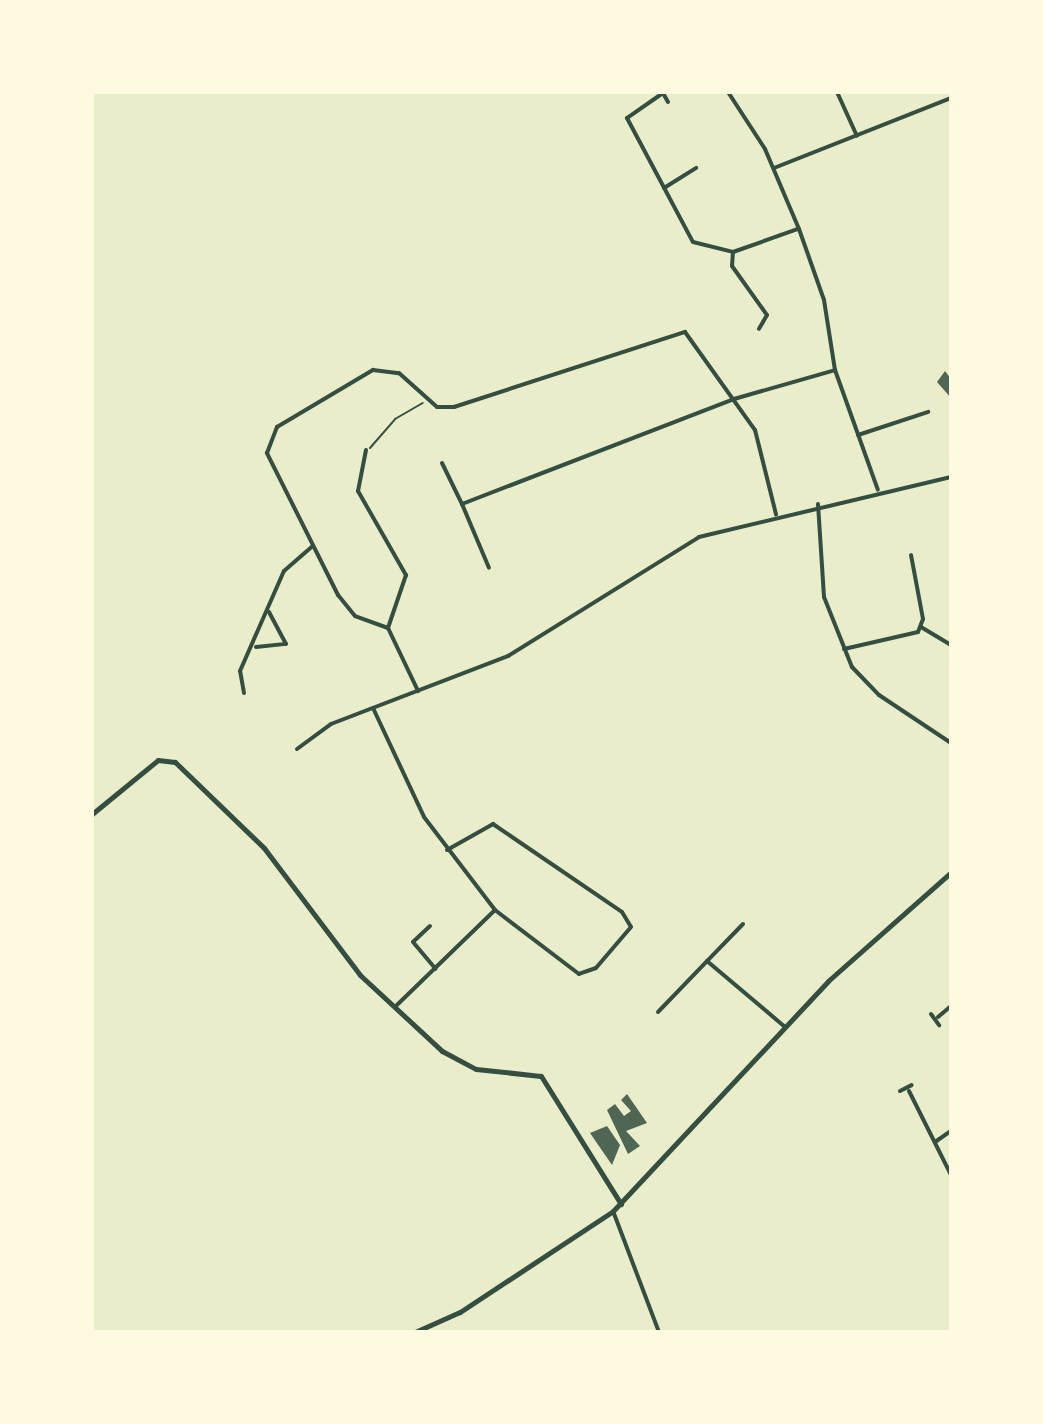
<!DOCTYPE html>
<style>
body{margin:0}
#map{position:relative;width:1043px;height:1424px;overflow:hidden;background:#e9edc9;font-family:"Zilla Slab",serif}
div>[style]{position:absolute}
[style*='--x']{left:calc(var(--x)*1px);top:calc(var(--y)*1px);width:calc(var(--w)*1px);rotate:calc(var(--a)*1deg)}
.building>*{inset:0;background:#4f6655}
.path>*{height:2px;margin:-1px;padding:0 1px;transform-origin:1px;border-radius:1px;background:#344e41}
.minor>*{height:4px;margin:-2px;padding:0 2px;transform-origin:2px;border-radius:2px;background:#344e41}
.tertiary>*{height:5px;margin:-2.5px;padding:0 2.5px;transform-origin:2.5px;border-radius:2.5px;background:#344e41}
span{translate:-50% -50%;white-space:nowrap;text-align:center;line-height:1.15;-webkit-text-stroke:8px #fefae0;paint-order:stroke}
.frame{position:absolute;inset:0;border:94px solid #fefae0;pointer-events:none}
</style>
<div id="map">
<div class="building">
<div style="clip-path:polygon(945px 371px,951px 379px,951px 398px,937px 382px)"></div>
<div style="clip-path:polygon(627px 1094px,647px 1123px,626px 1131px,640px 1146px,628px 1154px,607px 1110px,615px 1104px,624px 1116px,631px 1111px,621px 1100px)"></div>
<div style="clip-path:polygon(607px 1126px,620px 1145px,612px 1165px,590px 1133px)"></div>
</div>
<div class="path">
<div style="--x:370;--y:448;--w:38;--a:-49"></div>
<div style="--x:395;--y:419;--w:32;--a:-30"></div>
</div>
<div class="minor">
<div style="--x:728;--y:92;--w:68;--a:57"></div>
<div style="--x:765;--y:149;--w:87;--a:67"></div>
<div style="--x:799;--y:229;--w:75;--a:70.6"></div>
<div style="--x:824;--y:300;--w:71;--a:81.1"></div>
<div style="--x:835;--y:370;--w:127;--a:70.3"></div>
<div style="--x:837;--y:92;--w:48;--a:65.6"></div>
<div style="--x:668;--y:102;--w:10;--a:-119"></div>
<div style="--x:663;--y:93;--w:44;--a:145.2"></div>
<div style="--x:627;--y:118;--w:140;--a:62"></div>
<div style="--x:693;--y:242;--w:41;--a:14"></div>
<div style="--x:733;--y:252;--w:69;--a:-19.5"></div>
<div style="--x:774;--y:168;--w:190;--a:-21.6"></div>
<div style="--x:664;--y:188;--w:38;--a:-32"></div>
<div style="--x:733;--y:252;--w:14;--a:94"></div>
<div style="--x:732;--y:266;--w:60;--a:54.5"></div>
<div style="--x:767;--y:315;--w:16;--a:120"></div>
<div style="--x:858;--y:435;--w:74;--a:-18.2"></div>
<div style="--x:366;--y:450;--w:42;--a:101"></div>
<div style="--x:358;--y:491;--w:97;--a:60.3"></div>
<div style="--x:406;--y:575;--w:56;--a:108.8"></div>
<div style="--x:388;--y:628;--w:70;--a:64.5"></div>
<div style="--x:442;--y:463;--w:46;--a:64"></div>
<div style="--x:462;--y:504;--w:292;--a:-21.1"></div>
<div style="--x:734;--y:399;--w:105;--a:-16"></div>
<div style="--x:462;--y:504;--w:69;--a:67.1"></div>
<div style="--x:818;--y:504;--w:93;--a:86.3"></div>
<div style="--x:824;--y:597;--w:75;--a:68.2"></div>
<div style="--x:852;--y:667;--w:39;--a:46"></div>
<div style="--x:879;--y:695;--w:87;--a:33.7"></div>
<div style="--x:921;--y:627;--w:35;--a:31"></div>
<div style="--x:388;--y:628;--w:35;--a:-160"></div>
<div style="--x:355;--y:616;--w:27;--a:-129"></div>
<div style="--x:338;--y:595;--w:159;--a:-116.6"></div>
<div style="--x:267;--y:453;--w:28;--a:-69"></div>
<div style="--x:277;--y:427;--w:112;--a:-30.7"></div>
<div style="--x:373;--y:370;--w:26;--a:7"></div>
<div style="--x:399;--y:373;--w:51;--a:41.8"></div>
<div style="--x:437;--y:407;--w:17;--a:0"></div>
<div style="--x:454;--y:407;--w:243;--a:-18"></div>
<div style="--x:685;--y:332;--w:120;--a:54.5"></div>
<div style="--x:755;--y:430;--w:87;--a:76"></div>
<div style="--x:256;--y:647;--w:30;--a:-6"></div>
<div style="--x:286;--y:644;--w:36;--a:-118"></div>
<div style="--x:844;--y:649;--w:76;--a:-12.9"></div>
<div style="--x:918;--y:632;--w:14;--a:-69"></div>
<div style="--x:923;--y:619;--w:65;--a:-100.6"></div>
<div style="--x:244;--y:693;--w:22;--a:-100"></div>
<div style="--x:240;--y:671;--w:109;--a:-66.3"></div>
<div style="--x:284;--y:571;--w:38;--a:-41"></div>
<div style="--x:373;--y:708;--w:120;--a:64.9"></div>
<div style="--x:424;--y:817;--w:117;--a:52.6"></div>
<div style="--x:495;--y:910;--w:138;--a:135.9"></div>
<div style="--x:297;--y:749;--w:42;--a:-36.3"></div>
<div style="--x:331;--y:724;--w:190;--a:-21"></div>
<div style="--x:508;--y:656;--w:225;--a:-31.9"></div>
<div style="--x:699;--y:537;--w:259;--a:-13.4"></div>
<div style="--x:447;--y:850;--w:53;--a:-29.5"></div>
<div style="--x:493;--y:824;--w:156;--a:34.3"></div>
<div style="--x:622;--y:912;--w:17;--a:59"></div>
<div style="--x:631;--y:927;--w:54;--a:130.5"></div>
<div style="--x:596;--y:968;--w:18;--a:161"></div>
<div style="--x:579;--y:974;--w:106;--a:-142.7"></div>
<div style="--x:743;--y:924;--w:52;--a:134.2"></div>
<div style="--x:707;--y:961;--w:101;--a:40.2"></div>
<div style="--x:430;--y:926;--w:23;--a:137"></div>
<div style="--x:413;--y:942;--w:35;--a:50"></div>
<div style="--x:658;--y:1012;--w:71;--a:-46.1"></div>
<div style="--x:931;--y:1014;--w:14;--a:54"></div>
<div style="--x:938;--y:1017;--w:17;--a:-40"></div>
<div style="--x:900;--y:1091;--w:13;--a:-27"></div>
<div style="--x:909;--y:1091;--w:94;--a:63.4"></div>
<div style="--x:935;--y:1142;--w:19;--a:-35"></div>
<div style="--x:613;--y:1211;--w:129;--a:69.2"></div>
</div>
<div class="tertiary">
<div style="--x:92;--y:814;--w:85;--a:-39.3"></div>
<div style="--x:158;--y:760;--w:17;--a:7"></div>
<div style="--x:175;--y:762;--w:124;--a:44"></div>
<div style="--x:264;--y:848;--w:159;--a:52.9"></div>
<div style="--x:360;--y:975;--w:112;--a:42.8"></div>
<div style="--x:442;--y:1051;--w:38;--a:28"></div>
<div style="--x:476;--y:1069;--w:65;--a:6.1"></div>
<div style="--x:541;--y:1076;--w:151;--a:58"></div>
<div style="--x:415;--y:1332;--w:49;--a:-24"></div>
<div style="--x:460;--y:1312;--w:183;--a:-33.4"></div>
<div style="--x:613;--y:1211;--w:315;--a:-46.9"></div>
<div style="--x:828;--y:981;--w:164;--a:-41.5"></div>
</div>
<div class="frame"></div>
</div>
